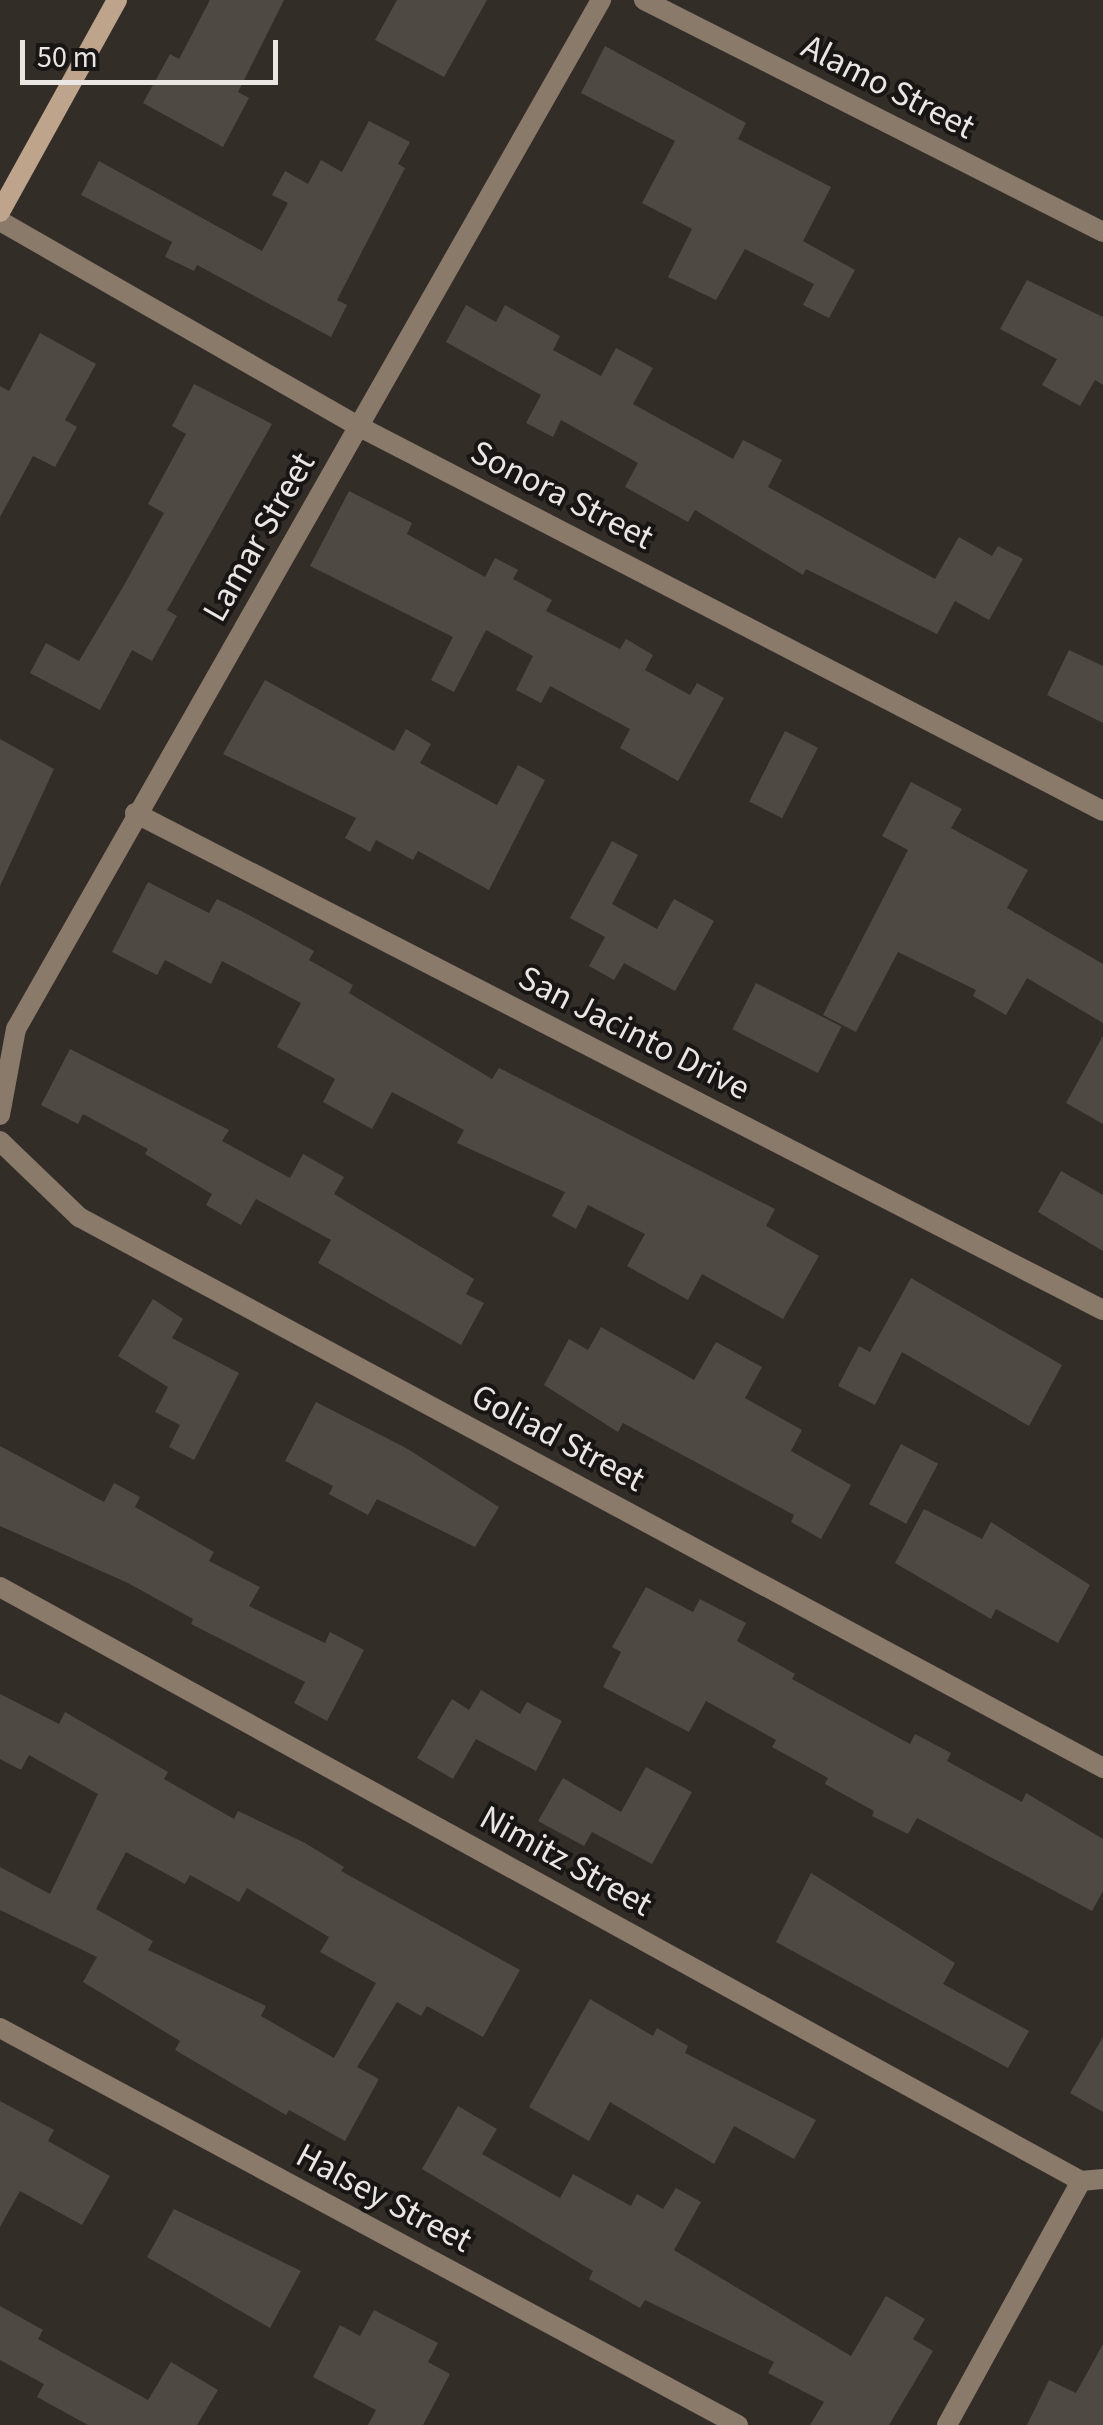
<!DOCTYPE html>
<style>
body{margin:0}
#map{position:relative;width:1103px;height:2425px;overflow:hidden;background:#332d28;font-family:"Source Sans 3",sans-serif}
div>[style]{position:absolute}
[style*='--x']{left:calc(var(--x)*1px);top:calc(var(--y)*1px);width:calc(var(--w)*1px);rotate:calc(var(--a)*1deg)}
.building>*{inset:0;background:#4e4943;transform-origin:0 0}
.minor>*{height:20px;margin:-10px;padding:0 10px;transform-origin:10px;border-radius:10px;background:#897a6a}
.secondary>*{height:20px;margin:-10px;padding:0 10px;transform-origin:10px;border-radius:10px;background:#bda48b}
span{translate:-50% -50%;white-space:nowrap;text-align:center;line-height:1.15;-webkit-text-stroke:8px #181614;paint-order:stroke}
.street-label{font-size:35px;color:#eae6e3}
.scale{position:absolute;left:20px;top:40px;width:258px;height:45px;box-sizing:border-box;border:5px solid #eae6e3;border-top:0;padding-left:12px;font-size:30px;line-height:35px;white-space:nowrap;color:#eae6e3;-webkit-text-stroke:8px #181614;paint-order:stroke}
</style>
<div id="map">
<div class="building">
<div style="clip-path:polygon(210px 0,284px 0,238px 92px,249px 98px,223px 147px,143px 103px,170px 54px,179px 59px)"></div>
<div style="clip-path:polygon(397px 0,487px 0,444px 77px,375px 40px)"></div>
<div style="clip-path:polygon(605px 46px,746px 123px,738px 139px,831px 187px,803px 241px,855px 270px,829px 318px,803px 305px,814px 284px,745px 249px,716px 300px,668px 277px,692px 229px,642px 203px,675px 141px,581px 93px)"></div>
<div style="clip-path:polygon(369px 121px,410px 142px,398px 164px,405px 168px,337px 300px,347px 305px,331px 337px,197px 265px,194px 271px,165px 257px,172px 242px,81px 195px,99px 161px,262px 251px,288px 203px,272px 195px,285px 171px,308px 184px,321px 160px,342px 172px)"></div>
<div style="clip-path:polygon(1027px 280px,1103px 317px,1103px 385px,1095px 380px,1080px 406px,1042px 385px,1057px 359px,1000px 329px)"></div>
<div style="clip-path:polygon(466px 305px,496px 322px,505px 305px,560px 336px,553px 350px,601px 376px,616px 348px,653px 368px,633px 404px,733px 459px,743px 440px,782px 460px,768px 487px,935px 579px,959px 537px,992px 556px,998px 546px,1023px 559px,989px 620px,955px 601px,937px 634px,806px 569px,803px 575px,695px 510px,688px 522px,625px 487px,638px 463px,561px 420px,553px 437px,526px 423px,541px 395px,446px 342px)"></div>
<div style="clip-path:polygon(40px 333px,96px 364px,65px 420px,77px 427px,55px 467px,33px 456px,0 517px,0 386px,9px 391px)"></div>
<div style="clip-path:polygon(194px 384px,272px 424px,167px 610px,177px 616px,152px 661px,132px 650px,100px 710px,30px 673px,46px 643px,79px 661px,123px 587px,164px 513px,148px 504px,186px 434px,172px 426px)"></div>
<div style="clip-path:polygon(349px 491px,412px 523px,407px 534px,485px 577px,495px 558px,518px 570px,513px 579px,552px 600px,546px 611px,620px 649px,626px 639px,653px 655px,645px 670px,690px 695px,697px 683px,724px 698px,678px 781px,620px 748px,630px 729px,550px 686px,541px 703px,516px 690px,533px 656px,486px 630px,454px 692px,431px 680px,453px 637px,310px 566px)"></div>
<div style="clip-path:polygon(1069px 650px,1103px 666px,1103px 723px,1047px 695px)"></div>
<div style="clip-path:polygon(265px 680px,394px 751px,406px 729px,431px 744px,420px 763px,497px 805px,518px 765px,545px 780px,489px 890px,418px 851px,413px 860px,376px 840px,370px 852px,345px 838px,356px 818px,223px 754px)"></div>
<div style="left:785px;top:731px;width:37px;height:79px;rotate:27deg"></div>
<div style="clip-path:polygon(0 739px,54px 769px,0 886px)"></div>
<div style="clip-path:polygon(911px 782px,962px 809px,951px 828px,1028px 870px,1007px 908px,1103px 964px,1103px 1023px,1027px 978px,1006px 1015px,973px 996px,976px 990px,898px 952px,856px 1032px,823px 1015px,908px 850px,882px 836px)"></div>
<div style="clip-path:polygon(612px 841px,638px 855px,612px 904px,657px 929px,674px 899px,714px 921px,675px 991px,624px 963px,614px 980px,589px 966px,605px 937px,570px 918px)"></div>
<div style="clip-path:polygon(148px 882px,209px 913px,217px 899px,247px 914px,314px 951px,309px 960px,353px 985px,349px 993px,492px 1079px,499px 1068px,775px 1209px,766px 1226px,819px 1256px,783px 1319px,702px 1274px,688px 1300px,627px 1266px,645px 1234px,588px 1205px,576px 1229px,552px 1216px,565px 1192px,457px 1143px,464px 1130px,392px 1092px,372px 1129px,323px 1102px,335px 1079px,277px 1047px,301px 1003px,222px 961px,211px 984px,165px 960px,157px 975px,112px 952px)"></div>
<div style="left:756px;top:983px;width:96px;height:52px;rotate:27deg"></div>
<div style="clip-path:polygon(1103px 1036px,1103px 1124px,1066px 1103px)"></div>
<div style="clip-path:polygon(70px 1049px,229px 1130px,222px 1141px,290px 1178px,303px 1154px,344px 1177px,334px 1194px,474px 1279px,466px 1294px,484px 1303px,461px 1345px,318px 1263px,331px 1240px,256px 1199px,241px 1225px,206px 1205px,212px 1194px,145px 1154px,148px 1149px,83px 1114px,78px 1124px,41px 1105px)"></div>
<div style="clip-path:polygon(1061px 1171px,1103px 1195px,1103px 1251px,1038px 1212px)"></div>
<div style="clip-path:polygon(911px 1278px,1062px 1365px,1029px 1426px,902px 1352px,875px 1405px,838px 1386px,859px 1346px,870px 1352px)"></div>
<div style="clip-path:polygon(153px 1299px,183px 1319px,172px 1338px,239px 1373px,194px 1460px,169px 1447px,180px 1425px,155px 1412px,168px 1387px,118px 1356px)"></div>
<div style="clip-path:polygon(601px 1327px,694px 1380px,716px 1342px,762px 1367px,745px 1398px,802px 1430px,791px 1451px,851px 1485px,821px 1539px,791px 1522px,794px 1515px,623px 1423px,618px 1432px,544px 1385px,569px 1339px,588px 1350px)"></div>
<div style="clip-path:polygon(316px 1402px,406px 1448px,499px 1507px,475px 1547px,377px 1499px,368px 1515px,329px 1494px,333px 1486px,285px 1461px)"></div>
<div style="left:901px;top:1444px;width:42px;height:68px;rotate:28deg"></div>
<div style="clip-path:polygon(0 1446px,104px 1502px,114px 1483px,140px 1497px,135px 1507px,214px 1552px,209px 1561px,260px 1587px,249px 1606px,325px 1643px,330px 1632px,364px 1650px,327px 1721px,294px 1703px,305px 1682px,191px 1624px,193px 1619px,128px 1583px,0 1526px)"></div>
<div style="clip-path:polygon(924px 1509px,982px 1539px,991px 1522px,1090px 1585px,1058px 1643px,996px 1609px,991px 1619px,895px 1563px)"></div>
<div style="clip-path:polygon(646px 1587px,693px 1612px,700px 1599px,746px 1623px,737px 1641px,795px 1674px,792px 1679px,910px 1744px,915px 1734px,951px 1753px,947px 1761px,1022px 1802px,1026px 1793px,1103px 1839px,1103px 1891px,1092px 1911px,917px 1818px,908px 1834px,872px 1816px,874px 1811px,825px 1784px,828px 1778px,772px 1747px,776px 1740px,706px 1701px,689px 1732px,603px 1687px,621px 1652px,612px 1647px)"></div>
<div style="clip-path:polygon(481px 1690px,520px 1714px,527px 1702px,562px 1721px,536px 1771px,476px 1739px,453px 1779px,417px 1758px,452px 1699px,469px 1710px)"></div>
<div style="clip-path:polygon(evenodd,0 1694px,59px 1724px,65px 1712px,168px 1772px,164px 1779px,234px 1819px,238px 1811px,305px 1843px,344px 1867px,341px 1871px,520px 1970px,483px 2037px,427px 2006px,421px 2016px,397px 2002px,357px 2067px,379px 2079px,345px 2141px,289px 2110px,286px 2115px,175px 2050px,180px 2041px,83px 1982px,97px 1957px,0 1910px,0 1867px,50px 1894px,98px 1794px,29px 1755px,21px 1770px,0 1759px,0 1694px,126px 1852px,185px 1884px,190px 1875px,239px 1902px,247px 1888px,329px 1937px,320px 1952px,376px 1983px,334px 2058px,261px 2016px,266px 2006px,148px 1950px,153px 1941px,96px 1909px,126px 1852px)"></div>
<div style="clip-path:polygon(646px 1767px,692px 1792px,652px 1864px,592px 1832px,584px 1846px,538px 1821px,563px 1778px,621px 1812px)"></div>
<div style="clip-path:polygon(811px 1873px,955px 1963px,943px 1984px,1029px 2031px,1008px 2068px,776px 1942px)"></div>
<div style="clip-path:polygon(590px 1999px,653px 2036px,657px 2028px,688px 2046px,685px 2053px,816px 2120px,794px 2159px,734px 2126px,714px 2164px,610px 2102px,589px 2141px,529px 2107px)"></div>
<div style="clip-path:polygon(1103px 2037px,1103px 2112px,1070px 2093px)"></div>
<div style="clip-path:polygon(0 2101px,54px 2130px,48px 2141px,110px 2176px,82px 2225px,20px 2191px,0 2227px)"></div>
<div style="clip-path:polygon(458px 2106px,497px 2129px,482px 2154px,560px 2198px,573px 2174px,631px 2206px,637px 2194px,663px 2209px,676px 2188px,701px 2202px,674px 2250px,851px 2356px,886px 2296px,925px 2319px,913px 2339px,933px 2351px,889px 2425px,810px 2425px,824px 2402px,768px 2373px,774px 2362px,645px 2300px,640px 2308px,589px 2279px,593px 2271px,422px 2169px)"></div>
<div style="clip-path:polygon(174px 2209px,301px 2271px,270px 2328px,147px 2257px)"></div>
<div style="clip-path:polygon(0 2306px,43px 2330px,38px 2339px,148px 2400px,171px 2362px,218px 2390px,197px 2425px,88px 2425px,37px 2397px,44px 2384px,0 2360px)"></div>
<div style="clip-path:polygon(374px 2310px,438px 2343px,428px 2362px,450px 2374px,423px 2425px,368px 2425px,376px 2410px,313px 2377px,340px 2325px,360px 2336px)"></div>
<div style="clip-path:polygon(1103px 2344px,1103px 2425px,1027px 2425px,1049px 2380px,1076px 2393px)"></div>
</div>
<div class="minor">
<div style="--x:644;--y:0;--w:514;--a:26.81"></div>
<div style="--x:0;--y:221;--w:415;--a:29.8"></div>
<div style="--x:360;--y:427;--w:836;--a:27.33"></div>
<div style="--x:135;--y:813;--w:1088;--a:27.18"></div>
<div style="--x:0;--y:1115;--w:87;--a:-79.5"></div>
<div style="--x:16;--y:1029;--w:1184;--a:-60.38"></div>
<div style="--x:0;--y:1141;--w:110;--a:43.9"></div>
<div style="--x:79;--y:1217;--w:1163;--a:28.28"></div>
<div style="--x:0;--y:1587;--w:1233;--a:28.79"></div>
<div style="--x:1081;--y:2181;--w:22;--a:-5"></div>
<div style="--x:0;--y:2028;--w:838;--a:28.28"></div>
<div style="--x:947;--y:2425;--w:278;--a:-61.2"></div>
</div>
<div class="secondary">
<div style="--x:0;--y:212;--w:242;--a:-61.1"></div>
</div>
<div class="street-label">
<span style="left:888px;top:87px;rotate:27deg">Alamo Street</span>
<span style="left:562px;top:495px;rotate:27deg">Sonora Street</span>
<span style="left:259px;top:537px;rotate:-60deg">Lamar Street</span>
<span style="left:634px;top:1033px;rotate:27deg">San Jacinto Drive</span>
<span style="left:558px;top:1438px;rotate:28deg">Goliad Street</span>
<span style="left:566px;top:1861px;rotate:29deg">Nimitz Street</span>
<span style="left:384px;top:2198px;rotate:28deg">Halsey Street</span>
</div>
<div class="scale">50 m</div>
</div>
